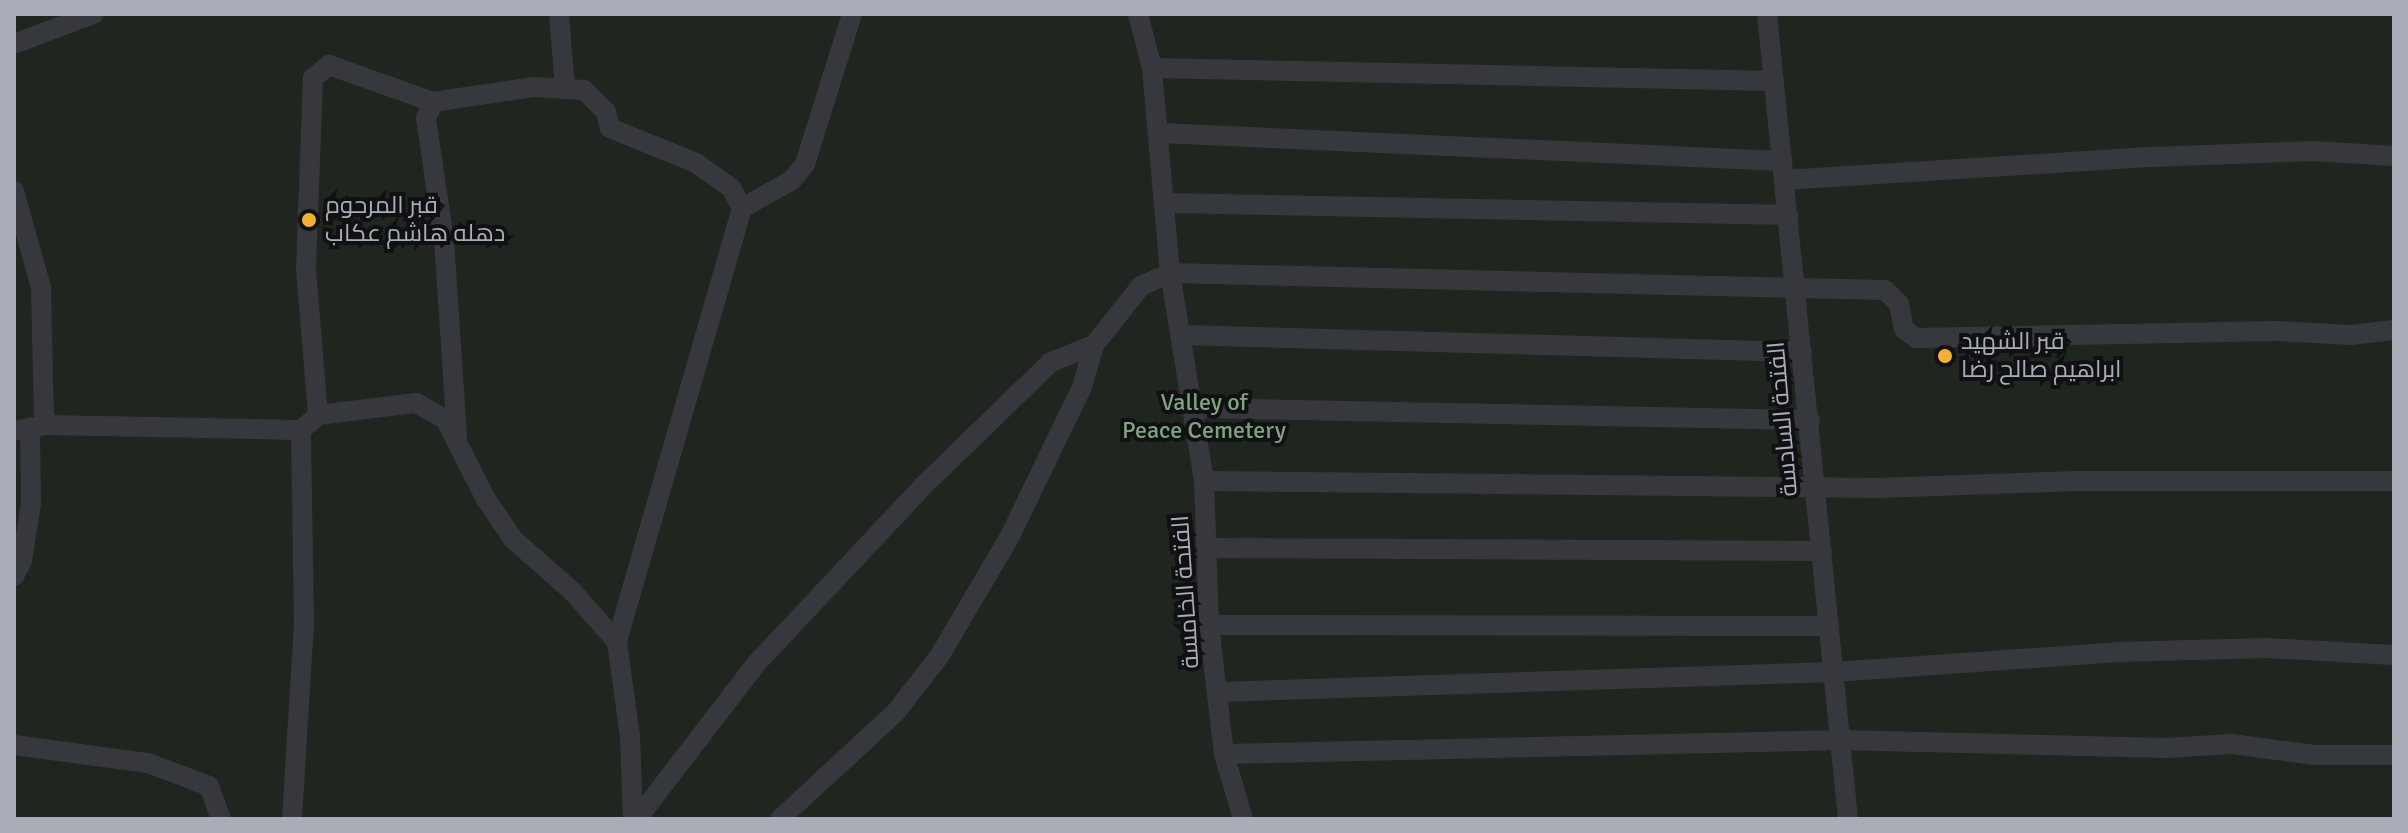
<!DOCTYPE html>
<meta charset="utf-8">
<style>
body{margin:0}
#map{position:relative;width:2408px;height:833px;overflow:hidden;background:#161618;font-family:Signika,Cairo,sans-serif}
div>[style]{position:absolute}
[style*='--x']{left:calc(var(--x)*1px);top:calc(var(--y)*1px);width:calc(var(--w)*1px);rotate:calc(var(--a)*1deg)}
.green>*{inset:0;background:#1e261f;transform-origin:0 0}
.minor>*{height:20px;margin:-10px;padding:0 10px;transform-origin:10px;border-radius:10px;background:#37383d}
.dots>*{width:22px;height:22px;translate:-50% -50%;box-sizing:border-box;border:4px solid #111113;border-radius:50%}
span{translate:-50% -50%;white-space:nowrap;text-align:center;line-height:1.15;-webkit-text-stroke:8px #111113;paint-order:stroke}
.poi-label{font-size:24px;color:#a8adb8}
.left{translate:0 -50%;text-align:left}
.park-label{font-size:24px;color:#7fa381}
.street-label{font-size:24px;color:#a8adb8}
.frame{position:absolute;inset:0;border:16px solid #a8adb8;pointer-events:none}
</style>
<div id="map">
<div class="green">
<div style="left:14px;top:14px;width:2380px;height:805px"></div>
</div>
<div class="minor">
<div style="--x:559;--y:14;--w:75;--a:85.4"></div>
<div style="--x:1138;--y:14;--w:56;--a:75.5"></div>
<div style="--x:1152;--y:68;--w:206;--a:85"></div>
<div style="--x:1170;--y:273;--w:211;--a:80.7"></div>
<div style="--x:1204;--y:481;--w:144;--a:88"></div>
<div style="--x:1209;--y:625;--w:130;--a:83.4"></div>
<div style="--x:1224;--y:754;--w:68;--a:73.7"></div>
<div style="--x:1767;--y:14;--w:809;--a:84.25"></div>
<div style="--x:14;--y:44;--w:85;--a:-20.8"></div>
<div style="--x:1152;--y:68;--w:622;--a:1.2"></div>
<div style="--x:1161;--y:133;--w:622;--a:2.58"></div>
<div style="--x:1784;--y:180;--w:369;--a:-3.6"></div>
<div style="--x:2152;--y:157;--w:160;--a:-2.1"></div>
<div style="--x:2312;--y:151;--w:82;--a:3.5"></div>
<div style="--x:14;--y:191;--w:101;--a:74.4"></div>
<div style="--x:41;--y:288;--w:137;--a:88.7"></div>
<div style="--x:1165;--y:203;--w:623;--a:1.1"></div>
<div style="--x:742;--y:208;--w:57;--a:-29.2"></div>
<div style="--x:792;--y:180;--w:21;--a:-51"></div>
<div style="--x:805;--y:164;--w:157;--a:-72.6"></div>
<div style="--x:1182;--y:335;--w:620;--a:1.57"></div>
<div style="--x:1191;--y:408;--w:619;--a:1.11"></div>
<div style="--x:318;--y:415;--w:99;--a:-7"></div>
<div style="--x:416;--y:403;--w:33;--a:29"></div>
<div style="--x:445;--y:419;--w:90;--a:62.9"></div>
<div style="--x:486;--y:499;--w:48;--a:56"></div>
<div style="--x:513;--y:539;--w:79;--a:41.4"></div>
<div style="--x:572;--y:591;--w:68;--a:48.6"></div>
<div style="--x:617;--y:642;--w:96;--a:82.2"></div>
<div style="--x:630;--y:737;--w:82;--a:87.9"></div>
<div style="--x:14;--y:431;--w:31;--a:-11"></div>
<div style="--x:44;--y:425;--w:257;--a:1.1"></div>
<div style="--x:457;--y:436;--w:195;--a:-93.8"></div>
<div style="--x:444;--y:241;--w:124;--a:-98.3"></div>
<div style="--x:426;--y:118;--w:17;--a:-66"></div>
<div style="--x:433;--y:102;--w:101;--a:-8.5"></div>
<div style="--x:533;--y:87;--w:51;--a:3.4"></div>
<div style="--x:584;--y:90;--w:31;--a:45"></div>
<div style="--x:606;--y:112;--w:16;--a:76"></div>
<div style="--x:610;--y:128;--w:93;--a:22.1"></div>
<div style="--x:696;--y:163;--w:43;--a:35.5"></div>
<div style="--x:731;--y:188;--w:23;--a:61"></div>
<div style="--x:742;--y:208;--w:452;--a:106.1"></div>
<div style="--x:1204;--y:481;--w:674;--a:0.6"></div>
<div style="--x:1878;--y:488;--w:199;--a:-2"></div>
<div style="--x:2077;--y:481;--w:317;--a:0"></div>
<div style="--x:1208;--y:548;--w:614;--a:0.28"></div>
<div style="--x:14;--y:576;--w:17;--a:-62"></div>
<div style="--x:22;--y:561;--w:59;--a:-81.2"></div>
<div style="--x:31;--y:503;--w:72;--a:-90.8"></div>
<div style="--x:1209;--y:625;--w:620;--a:0.09"></div>
<div style="--x:1220;--y:692;--w:614;--a:-1.87"></div>
<div style="--x:1834;--y:672;--w:285;--a:-4"></div>
<div style="--x:2118;--y:652;--w:149;--a:-1.5"></div>
<div style="--x:2267;--y:648;--w:127;--a:3.2"></div>
<div style="--x:14;--y:745;--w:135;--a:7.7"></div>
<div style="--x:148;--y:763;--w:65;--a:20.7"></div>
<div style="--x:209;--y:786;--w:35;--a:70"></div>
<div style="--x:1224;--y:754;--w:617;--a:-1.3"></div>
<div style="--x:1841;--y:740;--w:325;--a:1.4"></div>
<div style="--x:2166;--y:748;--w:66;--a:-3.5"></div>
<div style="--x:2232;--y:744;--w:83;--a:7.6"></div>
<div style="--x:2314;--y:755;--w:80;--a:0"></div>
<div style="--x:292;--y:819;--w:194;--a:-86.5"></div>
<div style="--x:304;--y:625;--w:195;--a:-90.9"></div>
<div style="--x:301;--y:430;--w:23;--a:-41"></div>
<div style="--x:318;--y:415;--w:147;--a:-94.7"></div>
<div style="--x:306;--y:268;--w:190;--a:-87.9"></div>
<div style="--x:313;--y:78;--w:21;--a:-39"></div>
<div style="--x:329;--y:65;--w:110;--a:19.6"></div>
<div style="--x:637;--y:819;--w:195;--a:-52.5"></div>
<div style="--x:756;--y:664;--w:243;--a:-46.8"></div>
<div style="--x:922;--y:487;--w:180;--a:-44.1"></div>
<div style="--x:1051;--y:362;--w:46;--a:-21.6"></div>
<div style="--x:1094;--y:345;--w:75;--a:-51.5"></div>
<div style="--x:1141;--y:286;--w:32;--a:-24"></div>
<div style="--x:1170;--y:273;--w:715;--a:1.36"></div>
<div style="--x:1885;--y:290;--w:20;--a:45"></div>
<div style="--x:1899;--y:304;--w:25;--a:79"></div>
<div style="--x:1904;--y:329;--w:15;--a:37"></div>
<div style="--x:1916;--y:338;--w:361;--a:-1.1"></div>
<div style="--x:2277;--y:331;--w:74;--a:3.1"></div>
<div style="--x:2351;--y:335;--w:43;--a:-6.6"></div>
<div style="--x:780;--y:819;--w:158;--a:-42.7"></div>
<div style="--x:896;--y:712;--w:72;--a:-52.3"></div>
<div style="--x:940;--y:655;--w:136;--a:-59.5"></div>
<div style="--x:1009;--y:538;--w:168;--a:-64.2"></div>
<div style="--x:1082;--y:387;--w:44;--a:-74.1"></div>
</div>
<div class="dots">
<div style="left:309px;top:220px;background:#f2b134"></div>
<div style="left:1945px;top:356px;background:#f2b134"></div>
</div>
<div class="poi-label">
<span class="left" style="left:325px;top:220px">قبر المرحوم<br>دهله هاشم عكاب</span>
<span class="left" style="left:1961px;top:356px">قبر الشهيد<br>ابراهيم صالح رضا</span>
</div>
<div class="park-label">
<span style="left:1204px;top:417px">Valley of<br>Peace Cemetery</span>
</div>
<div class="street-label">
<span style="left:1783px;top:419px;rotate:-95deg">الفتحة السادسة</span>
<span style="left:1186px;top:592px;rotate:-94deg">الفتحة الخامسة</span>
</div>
<div class="frame"></div>
</div>
